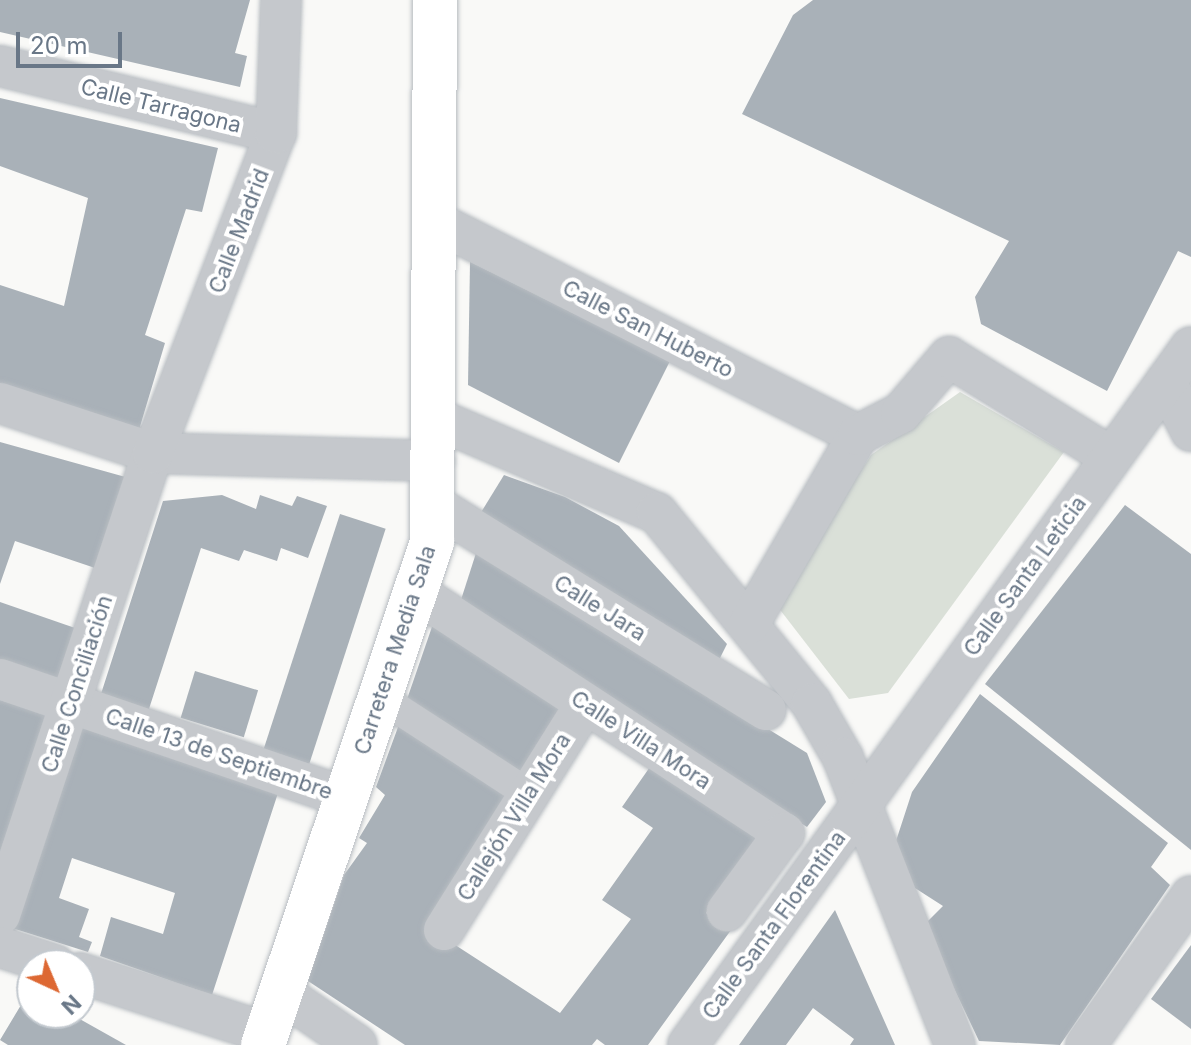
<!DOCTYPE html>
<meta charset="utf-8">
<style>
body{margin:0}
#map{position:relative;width:1191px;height:1045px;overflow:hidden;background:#f9f9f7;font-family:Inter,sans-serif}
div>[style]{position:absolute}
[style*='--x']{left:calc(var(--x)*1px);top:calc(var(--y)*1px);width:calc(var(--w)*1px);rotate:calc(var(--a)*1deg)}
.green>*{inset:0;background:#dae0d8}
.building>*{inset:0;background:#a9b1b8;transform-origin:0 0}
.roads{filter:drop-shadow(0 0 2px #b7bcc1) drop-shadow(0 0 2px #b7bcc1)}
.pedestrian>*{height:30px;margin:-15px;padding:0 15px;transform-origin:15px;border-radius:15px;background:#c5c8cc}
.minor>*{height:40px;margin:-20px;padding:0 20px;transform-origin:20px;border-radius:20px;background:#c5c8cc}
.secondary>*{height:44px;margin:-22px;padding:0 22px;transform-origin:22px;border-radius:22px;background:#fff}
span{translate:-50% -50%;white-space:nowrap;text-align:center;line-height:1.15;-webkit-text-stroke:8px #fff;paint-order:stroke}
.street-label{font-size:22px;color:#697787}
.north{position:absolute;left:16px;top:949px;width:80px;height:80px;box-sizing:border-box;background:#fff;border:2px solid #c3c9cf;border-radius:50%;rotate:136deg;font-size:22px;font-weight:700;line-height:32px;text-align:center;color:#697787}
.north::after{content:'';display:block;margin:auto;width:28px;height:36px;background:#dd6833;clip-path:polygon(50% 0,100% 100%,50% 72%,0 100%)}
.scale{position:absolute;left:16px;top:32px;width:106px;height:36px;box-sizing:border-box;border:4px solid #697787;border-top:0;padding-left:10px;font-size:24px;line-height:28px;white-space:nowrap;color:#697787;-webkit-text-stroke:6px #fff;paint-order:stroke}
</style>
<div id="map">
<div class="green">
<div style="clip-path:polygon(960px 392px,1064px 452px,888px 693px,849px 699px,774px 602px,871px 455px)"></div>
</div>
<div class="building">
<div style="clip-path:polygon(0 0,250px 0,235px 53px,247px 56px,240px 87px,0 32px)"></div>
<div style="clip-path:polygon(813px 0,1191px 0,1191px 257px,1178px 251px,1107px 391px,981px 324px,975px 297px,1009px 241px,742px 114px,793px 15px)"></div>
<div style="clip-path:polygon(0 98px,218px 148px,202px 212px,186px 209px,145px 335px,165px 343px,139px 430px,0 383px,0 285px,64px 306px,88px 198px,0 166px)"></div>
<div style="clip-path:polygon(470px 262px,670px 361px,619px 463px,468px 385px)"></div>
<div style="clip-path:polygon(0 442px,129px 478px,98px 569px,15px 541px,0 584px)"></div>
<div style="clip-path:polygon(504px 475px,565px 497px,619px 526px,727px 644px,719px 660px,480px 514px)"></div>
<div style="clip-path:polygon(222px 495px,256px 509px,260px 495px,292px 506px,297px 496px,327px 506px,308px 558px,281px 548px,277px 561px,244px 550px,239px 561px,201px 548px,148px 712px,100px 697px,163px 501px)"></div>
<div style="clip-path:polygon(1125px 505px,1191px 554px,1191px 850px,985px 684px)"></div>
<div style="left:340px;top:514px;width:48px;height:247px;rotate:18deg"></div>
<div style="clip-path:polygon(477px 550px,807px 753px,826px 802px,807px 827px,459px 606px)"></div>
<div style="clip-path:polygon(0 602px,75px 628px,57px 681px,0 662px)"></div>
<div style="clip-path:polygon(434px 621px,567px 701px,521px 777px,405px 705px)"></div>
<div style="left:195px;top:671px;width:66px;height:49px;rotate:17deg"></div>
<div style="clip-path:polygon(980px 694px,1168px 843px,1151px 867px,1170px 885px,1060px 1045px,979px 1041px,924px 925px,943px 906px,904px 881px,896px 841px,912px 792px)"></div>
<div style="clip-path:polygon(0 700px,47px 715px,0 855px)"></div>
<div style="clip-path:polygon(401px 719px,513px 790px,429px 928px,560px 1013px,631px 919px,602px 900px,653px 828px,622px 807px,652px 764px,763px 833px,706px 913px,731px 930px,648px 1045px,605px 1045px,597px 1039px,592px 1045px,405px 1045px,308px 981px,344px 875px,367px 843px,359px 838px,385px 795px,376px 787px)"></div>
<div style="clip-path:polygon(77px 726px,278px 793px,212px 995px,100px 956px,111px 917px,163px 934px,175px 893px,72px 858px,59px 898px,89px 909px,79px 937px,92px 942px,88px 952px,12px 928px)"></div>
<div style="clip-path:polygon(835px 910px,895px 1045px,850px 1045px,854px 1039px,813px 1008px,786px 1045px,739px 1045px)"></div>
<div style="clip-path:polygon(1191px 945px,1191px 1029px,1151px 999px)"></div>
<div style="clip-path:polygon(30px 990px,32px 1013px,69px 1013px,126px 1045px,8px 1045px,0 1040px)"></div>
</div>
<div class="roads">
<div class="pedestrian">
<div style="--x:381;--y:698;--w:176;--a:33"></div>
</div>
<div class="minor">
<div style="--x:0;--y:66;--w:284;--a:13.6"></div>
<div style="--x:438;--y:223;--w:470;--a:26.8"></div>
<div style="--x:1166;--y:382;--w:55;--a:63"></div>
<div style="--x:0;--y:403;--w:161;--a:18.1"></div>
<div style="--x:153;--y:453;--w:282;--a:1.6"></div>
<div style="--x:435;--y:418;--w:241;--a:23.2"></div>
<div style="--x:657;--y:513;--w:246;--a:50.9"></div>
<div style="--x:812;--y:704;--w:62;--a:60.1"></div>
<div style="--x:843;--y:758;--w:308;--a:68.7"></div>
<div style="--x:434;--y:505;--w:390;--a:31.7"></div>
<div style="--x:417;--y:593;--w:439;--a:33.2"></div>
<div style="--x:784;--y:833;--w:97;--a:126.2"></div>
<div style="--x:749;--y:624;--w:218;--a:-60"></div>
<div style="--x:858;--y:435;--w:48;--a:-27.1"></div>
<div style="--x:901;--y:413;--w:74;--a:-49.4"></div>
<div style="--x:949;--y:357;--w:190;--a:31.7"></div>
<div style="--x:0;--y:679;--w:367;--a:18.9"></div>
<div style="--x:0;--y:915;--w:487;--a:-71.7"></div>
<div style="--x:153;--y:453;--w:343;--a:-69"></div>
<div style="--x:276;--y:133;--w:133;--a:-87.8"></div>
<div style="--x:444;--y:930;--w:266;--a:-58"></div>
<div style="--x:0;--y:947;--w:58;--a:18.1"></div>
<div style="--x:80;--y:973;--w:196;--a:17.8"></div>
<div style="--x:280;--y:992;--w:93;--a:34.5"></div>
<div style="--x:688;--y:1045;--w:860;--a:-54.22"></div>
<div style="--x:1086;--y:1045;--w:182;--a:-54.8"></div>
</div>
<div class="secondary">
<div style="--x:263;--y:1045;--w:531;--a:-71.43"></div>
<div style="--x:432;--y:542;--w:542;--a:-89.68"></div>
</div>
</div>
<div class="street-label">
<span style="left:161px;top:106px;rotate:14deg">Calle Tarragona</span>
<span style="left:239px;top:231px;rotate:-69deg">Calle Madrid</span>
<span style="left:648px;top:329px;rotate:27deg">Calle San Huberto</span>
<span style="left:1025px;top:576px;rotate:-54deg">Calle Santa Leticia</span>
<span style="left:600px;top:608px;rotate:32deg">Calle Jara</span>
<span style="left:395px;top:650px;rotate:-72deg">Carretera Media Sala</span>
<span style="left:77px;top:684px;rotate:-72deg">Calle Conciliación</span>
<span style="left:641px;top:740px;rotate:33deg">Calle Villa Mora</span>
<span style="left:219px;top:754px;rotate:19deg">Calle 13 de Septiembre</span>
<span style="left:514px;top:817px;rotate:-58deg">Callejón Villa Mora</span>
<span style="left:774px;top:925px;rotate:-54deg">Calle Santa Florentina</span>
</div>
<div class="north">N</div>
<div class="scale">20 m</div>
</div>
